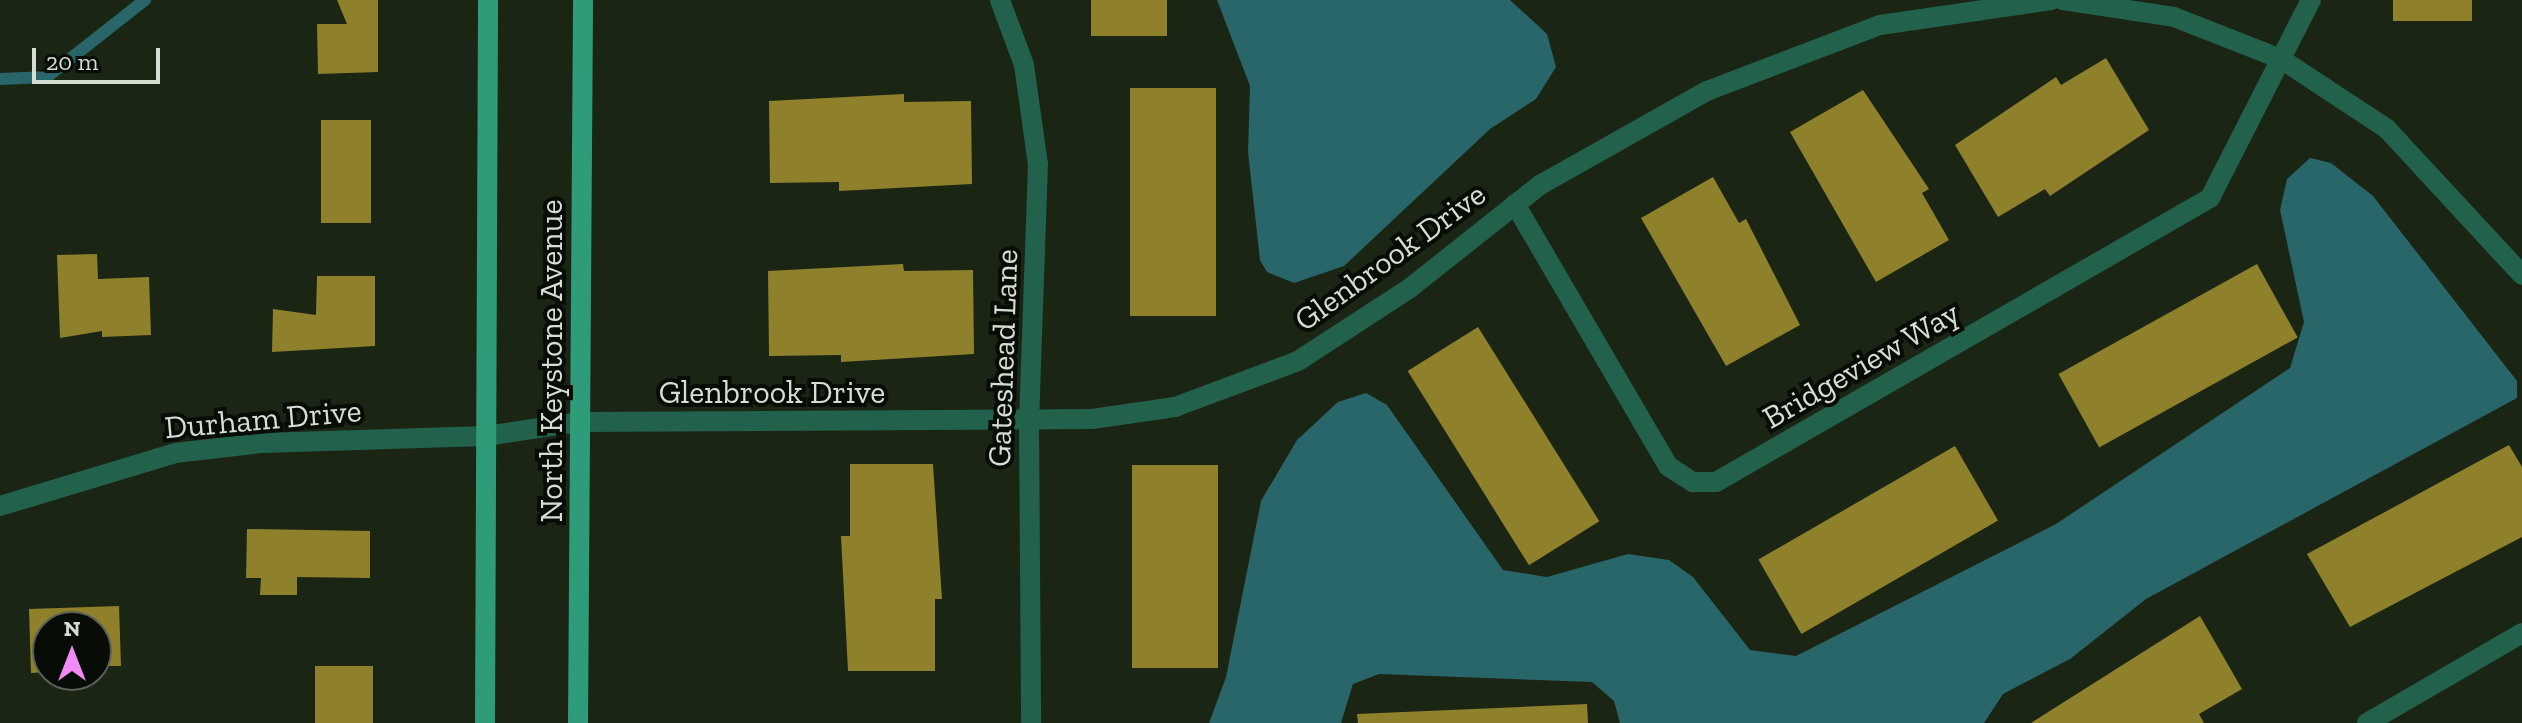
<!DOCTYPE html>
<style>
body{margin:0}
#map{position:relative;width:2522px;height:723px;overflow:hidden;background:#1b2514;font-family:"Zilla Slab",serif}
div>[style]{position:absolute}
[style*='--x']{left:calc(var(--x)*1px);top:calc(var(--y)*1px);width:calc(var(--w)*1px);rotate:calc(var(--a)*1deg)}
.water>*{inset:0;background:#28666a}
.stream>*{height:12px;margin:-6px;padding:0 6px;transform-origin:6px;border-radius:6px;background:#28666a}
.building>*{inset:0;background:#8f812c;transform-origin:0 0}
.street>*{height:20px;margin:-10px;padding:0 10px;transform-origin:10px;border-radius:10px;background:#22614b}
.primary>*{height:20px;margin:-10px;padding:0 10px;transform-origin:10px;border-radius:10px;background:#2e9c78}
span{translate:-50% -50%;white-space:nowrap;text-align:center;line-height:1.15;-webkit-text-stroke:8px #080c06;paint-order:stroke}
.street-label{font-size:32px;color:#d6ddd2}
.north{position:absolute;left:32px;top:611px;width:80px;height:80px;box-sizing:border-box;background:#080c06;border:2px solid #5a6058;border-radius:50%;rotate:0deg;font-size:22px;font-weight:700;line-height:32px;text-align:center;color:#d6ddd2}
.north::after{content:'';display:block;margin:auto;width:28px;height:36px;background:#f08bf6;clip-path:polygon(50% 0,100% 100%,50% 72%,0 100%)}
.scale{position:absolute;left:32px;top:48px;width:128px;height:36px;box-sizing:border-box;border:4px solid #d6ddd2;border-top:0;padding-left:10px;font-size:24px;line-height:28px;white-space:nowrap;color:#d6ddd2;-webkit-text-stroke:6px #080c06;paint-order:stroke}
</style>
<div id="map">
<div class="water">
<div style="clip-path:polygon(1217px 0,1510px 0,1547px 34px,1556px 67px,1536px 99px,1490px 129px,1344px 266px,1294px 283px,1267px 272px,1260px 260px,1248px 152px,1250px 86px)"></div>
<div style="clip-path:polygon(2310px 158px,2331px 163px,2373px 196px,2517px 381px,2517px 398px,2146px 599px,2070px 659px,2003px 694px,1984px 723px,1620px 723px,1614px 701px,1592px 682px,1379px 674px,1353px 684px,1341px 723px,1209px 723px,1226px 677px,1261px 501px,1297px 440px,1338px 402px,1366px 393px,1387px 405px,1503px 570px,1547px 577px,1628px 554px,1669px 560px,1693px 577px,1750px 650px,1796px 656px,2056px 524px,2290px 368px,2304px 322px,2280px 210px,2287px 179px)"></div>
</div>
<div class="stream">
<div style="--x:0;--y:79;--w:47;--a:-2.4"></div>
<div style="--x:47;--y:77;--w:125;--a:-38.2"></div>
</div>
<div class="building">
<div style="clip-path:polygon(337px 0,378px 0,378px 72px,318px 74px,317px 24px,347px 24px)"></div>
<div style="left:1091px;top:0;width:76px;height:36px"></div>
<div style="left:2393px;top:0;width:79px;height:21px"></div>
<div style="clip-path:polygon(2106px 58px,2149px 130px,2050px 196px,2045px 189px,1998px 217px,1955px 145px,2056px 77px,2061px 85px)"></div>
<div style="left:1130px;top:88px;width:86px;height:228px"></div>
<div style="clip-path:polygon(1863px 90px,1929px 189px,1922px 193px,1949px 240px,1876px 282px,1790px 132px)"></div>
<div style="clip-path:polygon(904px 94px,904px 102px,971px 101px,972px 184px,839px 191px,839px 182px,770px 183px,769px 101px)"></div>
<div style="left:321px;top:120px;width:50px;height:103px"></div>
<div style="clip-path:polygon(1713px 177px,1739px 223px,1746px 219px,1800px 325px,1726px 366px,1641px 218px)"></div>
<div style="clip-path:polygon(97px 254px,98px 279px,149px 277px,151px 335px,102px 337px,102px 331px,60px 338px,57px 255px)"></div>
<div style="clip-path:polygon(903px 264px,904px 271px,973px 270px,974px 354px,841px 362px,841px 355px,769px 356px,768px 271px)"></div>
<div style="left:2257px;top:264px;width:84px;height:227px;rotate:61deg"></div>
<div style="clip-path:polygon(317px 276px,375px 276px,375px 346px,272px 352px,273px 309px,316px 315px)"></div>
<div style="left:1478px;top:327px;width:229px;height:83px;rotate:58deg"></div>
<div style="clip-path:polygon(2509px 445px,2522px 467px,2522px 537px,2350px 627px,2307px 554px)"></div>
<div style="left:1955px;top:446px;width:86px;height:227px;rotate:60deg"></div>
<div style="clip-path:polygon(850px 464px,933px 464px,942px 599px,935px 599px,935px 671px,848px 671px,841px 536px,850px 536px)"></div>
<div style="left:1132px;top:465px;width:86px;height:203px"></div>
<div style="clip-path:polygon(247px 529px,370px 531px,370px 578px,297px 577px,297px 595px,260px 595px,261px 578px,246px 578px)"></div>
<div style="clip-path:polygon(119px 606px,121px 666px,96px 666px,96px 627px,48px 627px,48px 672px,31px 673px,29px 609px)"></div>
<div style="clip-path:polygon(2200px 616px,2242px 689px,2199px 714px,2204px 723px,2031px 723px)"></div>
<div style="left:315px;top:666px;width:58px;height:57px"></div>
<div style="clip-path:polygon(1587px 704px,1588px 723px,1358px 723px,1357px 714px)"></div>
</div>
<div class="street">
<div style="--x:1000;--y:0;--w:69;--a:69.7"></div>
<div style="--x:1024;--y:65;--w:100;--a:82"></div>
<div style="--x:1038;--y:164;--w:257;--a:92"></div>
<div style="--x:1029;--y:421;--w:302;--a:89.6"></div>
<div style="--x:2063;--y:0;--w:112;--a:8.7"></div>
<div style="--x:2174;--y:17;--w:115;--a:21.4"></div>
<div style="--x:2281;--y:59;--w:127;--a:33.4"></div>
<div style="--x:2387;--y:129;--w:199;--a:47.2"></div>
<div style="--x:1515;--y:204;--w:303;--a:59.7"></div>
<div style="--x:1668;--y:466;--w:30;--a:33"></div>
<div style="--x:1693;--y:482;--w:23;--a:0"></div>
<div style="--x:1716;--y:482;--w:570;--a:-29.89"></div>
<div style="--x:2210;--y:198;--w:222;--a:-63"></div>
<div style="--x:0;--y:506;--w:183;--a:-16.8"></div>
<div style="--x:175;--y:453;--w:88;--a:-6.6"></div>
<div style="--x:262;--y:443;--w:224;--a:-1.8"></div>
<div style="--x:486;--y:436;--w:95;--a:-8.5"></div>
<div style="--x:580;--y:422;--w:512;--a:-0.34"></div>
<div style="--x:1092;--y:419;--w:84;--a:-8.2"></div>
<div style="--x:1175;--y:407;--w:131;--a:-20.5"></div>
<div style="--x:1298;--y:361;--w:134;--a:-33.1"></div>
<div style="--x:1410;--y:288;--w:166;--a:-38.4"></div>
<div style="--x:1540;--y:185;--w:192;--a:-29.4"></div>
<div style="--x:1707;--y:91;--w:185;--a:-20.9"></div>
<div style="--x:1880;--y:25;--w:174;--a:-8.3"></div>
<div style="--x:2367;--y:723;--w:179;--a:-30.1"></div>
</div>
<div class="primary">
<div style="--x:485;--y:723;--w:723;--a:-89.76"></div>
<div style="--x:578;--y:723;--w:723;--a:-89.6"></div>
</div>
<div class="street-label">
<span style="left:1390px;top:257px;rotate:-36deg">Glenbrook Drive</span>
<span style="left:1003px;top:358px;rotate:-88deg">Gateshead Lane</span>
<span style="left:551px;top:361px;rotate:-90deg">North Keystone Avenue</span>
<span style="left:1861px;top:365px;rotate:-30deg">Bridgeview Way</span>
<span style="left:772px;top:392px">Glenbrook Drive</span>
<span style="left:263px;top:419px;rotate:-5deg">Durham Drive</span>
</div>
<div class="north">N</div>
<div class="scale">20 m</div>
</div>
